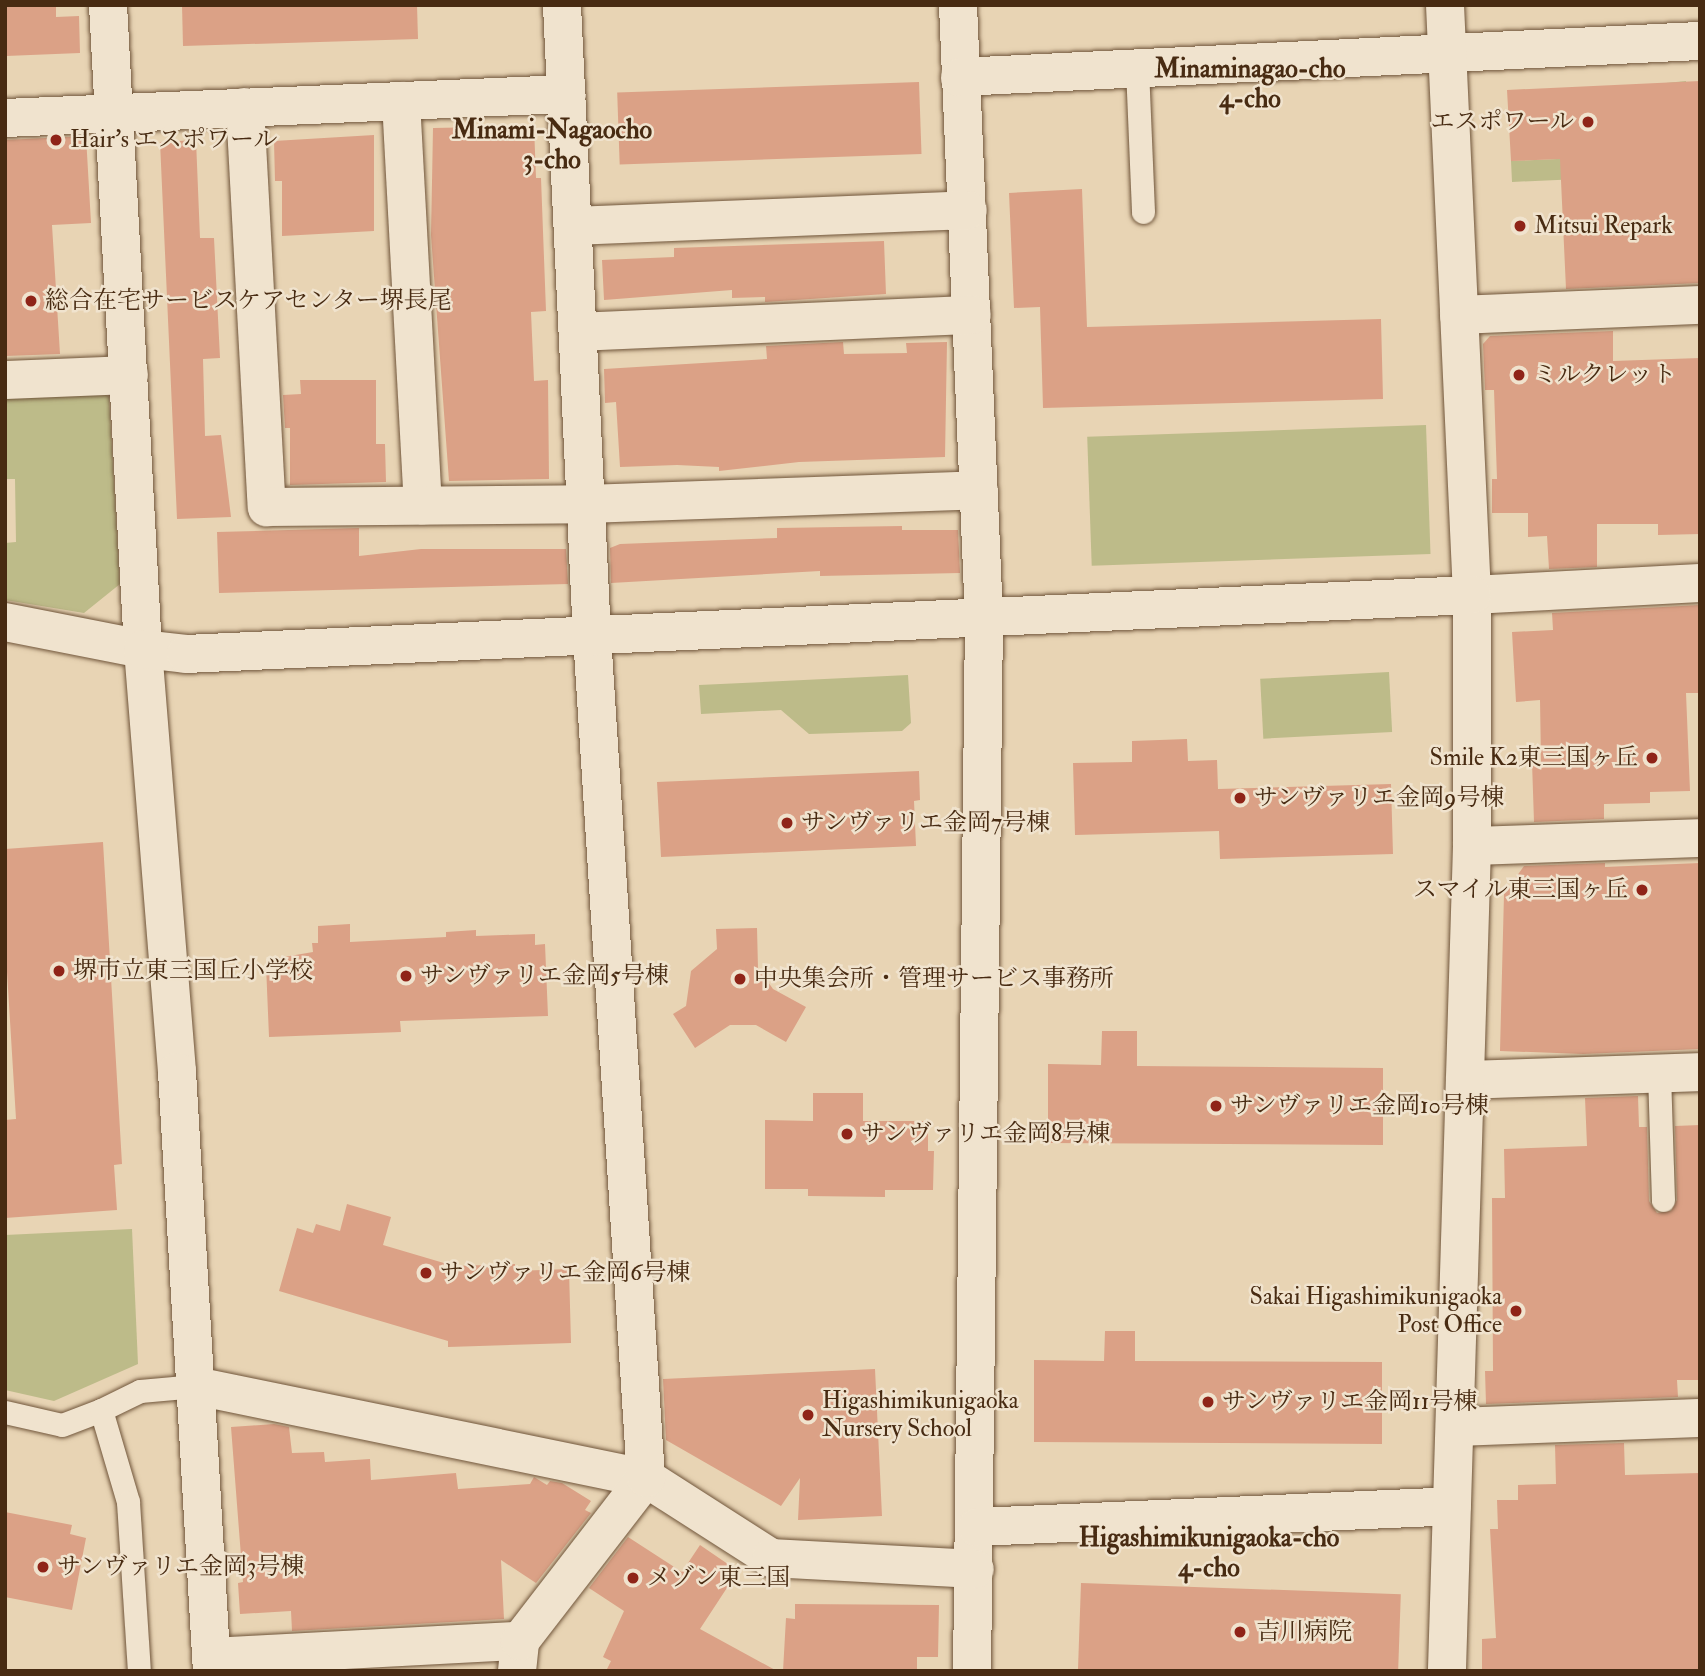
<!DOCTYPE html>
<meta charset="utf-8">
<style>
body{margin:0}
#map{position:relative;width:1705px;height:1676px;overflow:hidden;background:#e8d4b4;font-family:"IM FELL Double Pica","Noto Serif JP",serif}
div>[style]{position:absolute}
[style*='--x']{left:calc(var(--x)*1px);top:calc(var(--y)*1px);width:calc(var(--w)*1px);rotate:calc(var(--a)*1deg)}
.green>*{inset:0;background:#bdbb89;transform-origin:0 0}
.building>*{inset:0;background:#dba186;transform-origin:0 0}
.roads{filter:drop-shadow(0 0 2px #70553a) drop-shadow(0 0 2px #70553a)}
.lane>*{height:23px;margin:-11.5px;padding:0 11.5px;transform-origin:11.5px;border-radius:11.5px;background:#f0e3ce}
.street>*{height:38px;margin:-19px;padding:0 19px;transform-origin:19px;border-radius:19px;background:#f0e3ce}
.secondary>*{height:38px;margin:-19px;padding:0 19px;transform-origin:19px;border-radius:19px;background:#f0e3ce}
.dots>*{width:19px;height:19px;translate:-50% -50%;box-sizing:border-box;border:4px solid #f0e3ce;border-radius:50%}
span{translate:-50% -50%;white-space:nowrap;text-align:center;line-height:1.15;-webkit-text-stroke:5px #f0e3ce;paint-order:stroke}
.poi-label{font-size:24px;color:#482b12}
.right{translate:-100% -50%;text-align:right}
.left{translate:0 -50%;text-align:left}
.neighbourhood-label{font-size:26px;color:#482b12;font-weight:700}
.frame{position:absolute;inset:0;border:7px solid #482b12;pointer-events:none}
</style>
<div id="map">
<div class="green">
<div style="clip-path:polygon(1686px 81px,1690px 174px,1512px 182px,1511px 161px,1669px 154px,1666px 83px)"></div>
<div style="clip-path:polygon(98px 389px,109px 397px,120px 584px,84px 613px,5px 600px,5px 543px,16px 542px,15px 479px,5px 479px,5px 394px)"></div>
<div style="left:1426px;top:425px;width:129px;height:339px;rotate:88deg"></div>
<div style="left:1389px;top:672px;width:60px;height:129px;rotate:87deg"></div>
<div style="clip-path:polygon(908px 675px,911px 723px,902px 731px,809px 734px,781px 710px,701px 714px,699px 685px)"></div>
<div style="clip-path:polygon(132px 1229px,138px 1364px,54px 1401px,5px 1390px,5px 1235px)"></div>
</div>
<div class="building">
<div style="clip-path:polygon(5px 5px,56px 5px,56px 17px,79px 16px,80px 53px,6px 56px)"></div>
<div style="clip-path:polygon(182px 5px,417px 5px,418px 39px,183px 46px)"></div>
<div style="clip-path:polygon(1700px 81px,1700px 283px,1566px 289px,1560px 159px,1511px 161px,1507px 90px)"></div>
<div style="left:919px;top:82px;width:72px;height:302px;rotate:88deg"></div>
<div style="clip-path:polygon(534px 126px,536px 178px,541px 178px,546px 311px,531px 312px,534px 381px,548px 380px,549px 479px,449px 481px,431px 235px,433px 128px)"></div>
<div style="clip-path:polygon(374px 135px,374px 231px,282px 236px,282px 181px,275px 181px,274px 141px)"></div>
<div style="clip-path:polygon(86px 136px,91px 223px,52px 225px,60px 354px,5px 356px,5px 140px)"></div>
<div style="clip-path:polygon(196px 140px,200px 238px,214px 238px,220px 358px,203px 359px,205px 436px,221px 435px,231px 517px,177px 519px,160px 142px)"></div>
<div style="clip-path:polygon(1082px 189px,1087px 327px,1381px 319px,1383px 399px,1043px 408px,1040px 307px,1014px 308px,1009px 193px)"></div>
<div style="clip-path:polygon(884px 241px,886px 294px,765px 302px,765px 297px,732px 298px,732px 290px,604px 300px,602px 260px,674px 257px,674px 248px)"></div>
<div style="clip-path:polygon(1613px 331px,1613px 361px,1700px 358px,1700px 534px,1658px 535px,1658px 524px,1597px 524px,1597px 567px,1549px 569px,1547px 536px,1528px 537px,1528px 513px,1492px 513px,1492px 479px,1497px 479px,1494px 390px,1485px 390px,1483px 344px,1490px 336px)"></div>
<div style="clip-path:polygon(843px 342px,844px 354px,907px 353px,906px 343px,947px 342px,945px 457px,799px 462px,719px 471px,719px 467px,677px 465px,620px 467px,616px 402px,605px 403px,604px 369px,767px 359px,766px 346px)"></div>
<div style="clip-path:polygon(300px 380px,376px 380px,376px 444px,385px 444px,386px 482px,290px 485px,290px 428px,285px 428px,283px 395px,301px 394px)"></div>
<div style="clip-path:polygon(902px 526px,902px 530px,958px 530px,960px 573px,820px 576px,820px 571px,611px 583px,610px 548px,620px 544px,777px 538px,777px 528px)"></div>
<div style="clip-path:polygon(359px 528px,359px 556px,421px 549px,566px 549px,568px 584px,219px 593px,217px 532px)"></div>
<div style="clip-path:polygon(1700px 605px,1700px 693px,1686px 693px,1690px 791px,1650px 792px,1650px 803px,1604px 804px,1604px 819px,1534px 822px,1532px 762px,1541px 762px,1540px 700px,1516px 702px,1512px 632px,1553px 630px,1552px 613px)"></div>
<div style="clip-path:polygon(1187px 739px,1188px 761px,1217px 760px,1218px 789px,1391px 784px,1393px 854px,1220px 859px,1219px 831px,1075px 835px,1073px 763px,1132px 762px,1132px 741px)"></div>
<div style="clip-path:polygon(919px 771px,920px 800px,914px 801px,916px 846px,661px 857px,657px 782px)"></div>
<div style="clip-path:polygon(103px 842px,122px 1164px,114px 1165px,117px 1210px,5px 1218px,5px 1120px,16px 1119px,5px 939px,5px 849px)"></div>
<div style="clip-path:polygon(1605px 863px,1605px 867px,1700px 863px,1700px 1049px,1583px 1054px,1500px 1051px,1504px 894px,1524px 866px)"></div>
<div style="clip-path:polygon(350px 924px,350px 942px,446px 937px,446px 932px,476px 930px,476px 936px,535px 934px,535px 945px,545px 944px,548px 1016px,400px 1021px,401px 1032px,269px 1037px,266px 965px,279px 965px,278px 958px,313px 952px,312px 943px,318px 943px,318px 926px)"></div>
<div style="clip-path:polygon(757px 928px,758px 968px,773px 989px,806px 1007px,786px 1042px,756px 1025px,730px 1025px,695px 1048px,673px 1014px,686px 1006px,691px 971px,717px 949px,716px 929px)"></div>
<div style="clip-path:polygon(1102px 1031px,1137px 1031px,1137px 1066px,1383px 1068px,1383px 1145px,1048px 1143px,1048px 1064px,1101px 1065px)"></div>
<div style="clip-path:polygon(813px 1093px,863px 1093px,863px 1121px,928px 1121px,928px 1151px,934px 1151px,933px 1190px,885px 1190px,885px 1197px,808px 1196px,808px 1189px,765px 1189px,765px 1120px,813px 1121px)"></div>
<div style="clip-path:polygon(1638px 1096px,1639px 1127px,1647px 1127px,1649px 1201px,1657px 1213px,1671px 1211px,1677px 1200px,1675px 1126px,1700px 1125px,1700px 1380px,1677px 1380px,1678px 1397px,1486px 1404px,1485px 1371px,1493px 1371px,1492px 1198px,1505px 1198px,1504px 1149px,1587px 1146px,1585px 1098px)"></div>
<div style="clip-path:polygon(347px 1204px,391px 1217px,383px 1245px,454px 1266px,515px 1264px,515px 1271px,569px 1269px,571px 1343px,448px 1347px,448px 1341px,279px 1291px,297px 1228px,313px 1233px,316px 1224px,340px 1231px)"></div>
<div style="clip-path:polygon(1105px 1331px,1135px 1331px,1135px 1361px,1382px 1362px,1382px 1444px,1034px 1442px,1034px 1360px,1104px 1361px)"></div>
<div style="clip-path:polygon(875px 1369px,882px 1516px,798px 1520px,800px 1478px,781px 1506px,666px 1440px,663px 1379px)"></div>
<div style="clip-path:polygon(274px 1424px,289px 1427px,292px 1453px,324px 1452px,325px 1462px,370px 1459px,371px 1480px,456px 1473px,458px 1489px,530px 1484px,534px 1477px,547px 1485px,550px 1481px,562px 1483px,591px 1501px,585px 1510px,591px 1513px,536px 1583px,501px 1560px,504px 1619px,292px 1631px,291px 1611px,240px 1614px,238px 1583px,243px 1582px,231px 1427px)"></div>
<div style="clip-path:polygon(1624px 1443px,1625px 1475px,1700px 1473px,1700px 1671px,1482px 1671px,1482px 1639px,1496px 1638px,1490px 1529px,1498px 1529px,1497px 1500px,1518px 1500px,1518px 1485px,1556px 1484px,1555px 1445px)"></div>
<div style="clip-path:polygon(5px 1512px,72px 1525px,70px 1534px,86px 1538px,72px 1610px,5px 1597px)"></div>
<div style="clip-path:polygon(628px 1537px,682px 1572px,700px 1545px,738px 1571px,700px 1629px,777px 1671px,606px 1671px,611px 1661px,603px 1657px,624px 1611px,589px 1588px)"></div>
<div style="left:1081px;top:1583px;width:320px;height:88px;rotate:2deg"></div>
<div style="clip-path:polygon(795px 1604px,939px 1605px,938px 1657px,917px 1657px,917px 1671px,783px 1671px,786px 1618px,795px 1619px)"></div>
</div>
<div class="roads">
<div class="lane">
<div style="--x:1137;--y:68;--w:144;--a:87.6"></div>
<div style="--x:1659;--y:1073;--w:127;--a:88.2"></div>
<div style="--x:101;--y:1410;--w:43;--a:-26"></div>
<div style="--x:140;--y:1391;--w:56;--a:-5.1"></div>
<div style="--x:5;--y:1412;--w:58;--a:12.8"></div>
<div style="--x:62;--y:1425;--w:42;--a:-21"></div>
<div style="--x:101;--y:1410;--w:96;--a:73.6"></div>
<div style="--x:128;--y:1502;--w:169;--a:86.3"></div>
</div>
<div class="street">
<div style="--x:958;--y:5;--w:614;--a:87.57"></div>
<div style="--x:984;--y:618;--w:1053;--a:90.65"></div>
<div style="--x:960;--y:77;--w:741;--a:-2.79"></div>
<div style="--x:401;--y:101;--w:405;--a:86.9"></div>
<div style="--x:245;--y:107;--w:401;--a:86.9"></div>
<div style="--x:267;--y:507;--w:319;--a:-0.5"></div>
<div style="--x:586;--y:504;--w:393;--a:-2"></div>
<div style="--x:5;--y:118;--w:562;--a:-2.45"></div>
<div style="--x:573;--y:226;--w:395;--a:-2.3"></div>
<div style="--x:1459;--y:315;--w:241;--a:-2.4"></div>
<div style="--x:578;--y:332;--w:394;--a:-2.5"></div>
<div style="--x:5;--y:380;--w:124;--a:-2.3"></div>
<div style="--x:1472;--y:595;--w:228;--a:-3"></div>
<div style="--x:5;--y:622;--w:141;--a:11.1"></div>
<div style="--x:1472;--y:846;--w:228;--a:-2"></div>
<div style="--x:1465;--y:1080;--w:235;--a:-1.9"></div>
<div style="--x:196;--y:1386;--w:459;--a:11.6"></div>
<div style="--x:646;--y:1478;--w:148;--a:32.6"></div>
<div style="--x:771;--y:1558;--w:204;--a:3.1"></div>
<div style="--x:1455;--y:1427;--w:245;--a:-2.1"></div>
<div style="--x:977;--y:1527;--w:475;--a:-2.5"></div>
<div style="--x:211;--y:1657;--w:309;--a:-3"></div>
<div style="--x:517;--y:1671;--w:30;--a:-84"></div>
<div style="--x:520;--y:1641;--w:206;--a:-52.3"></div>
<div style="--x:646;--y:1478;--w:843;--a:-93.67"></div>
<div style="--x:592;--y:637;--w:633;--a:-92.72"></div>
</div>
<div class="secondary">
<div style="--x:108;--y:5;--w:645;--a:86.89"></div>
<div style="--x:143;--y:649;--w:424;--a:85.4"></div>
<div style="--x:177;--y:1072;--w:600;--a:86.66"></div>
<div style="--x:1445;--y:5;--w:591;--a:87.38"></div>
<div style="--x:1472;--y:595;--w:251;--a:90"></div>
<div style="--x:1472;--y:846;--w:825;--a:91.74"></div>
<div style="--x:143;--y:649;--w:43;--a:6.6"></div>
<div style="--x:186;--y:654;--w:1287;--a:-2.63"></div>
</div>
</div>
<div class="dots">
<div style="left:1588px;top:122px;background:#8f2418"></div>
<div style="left:56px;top:140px;background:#8f2418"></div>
<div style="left:1520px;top:226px;background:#8f2418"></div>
<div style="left:31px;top:301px;background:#8f2418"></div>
<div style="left:1519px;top:375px;background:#8f2418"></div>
<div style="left:1652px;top:758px;background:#8f2418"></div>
<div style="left:1240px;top:798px;background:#8f2418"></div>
<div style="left:787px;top:823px;background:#8f2418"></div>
<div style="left:1642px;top:890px;background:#8f2418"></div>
<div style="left:59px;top:971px;background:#8f2418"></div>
<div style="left:406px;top:976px;background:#8f2418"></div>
<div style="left:740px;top:979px;background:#8f2418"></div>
<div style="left:1216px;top:1106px;background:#8f2418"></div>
<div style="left:847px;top:1134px;background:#8f2418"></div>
<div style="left:426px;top:1273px;background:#8f2418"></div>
<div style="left:1516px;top:1311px;background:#8f2418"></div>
<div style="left:1208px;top:1402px;background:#8f2418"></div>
<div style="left:808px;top:1415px;background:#8f2418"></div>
<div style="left:43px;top:1567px;background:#8f2418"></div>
<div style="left:633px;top:1578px;background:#8f2418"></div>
<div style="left:1240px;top:1632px;background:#8f2418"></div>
</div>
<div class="poi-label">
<span class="right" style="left:1574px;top:122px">エスポワール</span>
<span class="left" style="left:70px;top:140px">Hair's エスポワール</span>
<span class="left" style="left:1534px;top:226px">Mitsui Repark</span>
<span class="left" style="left:45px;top:301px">総合在宅サービスケアセンター堺長尾</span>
<span class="left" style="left:1533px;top:375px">ミルクレット</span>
<span class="right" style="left:1638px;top:758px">Smile K2東三国ヶ丘</span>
<span class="left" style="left:1254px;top:798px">サンヴァリエ金岡9号棟</span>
<span class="left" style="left:801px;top:823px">サンヴァリエ金岡7号棟</span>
<span class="right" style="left:1628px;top:890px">スマイル東三国ヶ丘</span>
<span class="left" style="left:73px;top:971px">堺市立東三国丘小学校</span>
<span class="left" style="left:420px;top:976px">サンヴァリエ金岡5号棟</span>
<span class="left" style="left:754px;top:979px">中央集会所・管理サービス事務所</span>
<span class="left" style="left:1230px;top:1106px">サンヴァリエ金岡10号棟</span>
<span class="left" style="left:861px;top:1134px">サンヴァリエ金岡8号棟</span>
<span class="left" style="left:440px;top:1273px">サンヴァリエ金岡6号棟</span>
<span class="right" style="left:1502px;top:1311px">Sakai Higashimikunigaoka<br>Post Office</span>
<span class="left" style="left:822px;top:1415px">Higashimikunigaoka<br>Nursery School</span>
<span class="left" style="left:1222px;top:1402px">サンヴァリエ金岡11号棟</span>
<span class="left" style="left:57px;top:1567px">サンヴァリエ金岡3号棟</span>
<span class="left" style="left:647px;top:1578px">メゾン東三国</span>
<span class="left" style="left:1256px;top:1632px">吉川病院</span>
</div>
<div class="neighbourhood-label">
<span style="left:1250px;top:85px">Minaminagao-cho<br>4-cho</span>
<span style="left:552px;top:146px">Minami-Nagaocho<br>3-cho</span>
<span style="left:1209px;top:1554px">Higashimikunigaoka-cho<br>4-cho</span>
</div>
<div class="frame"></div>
</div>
